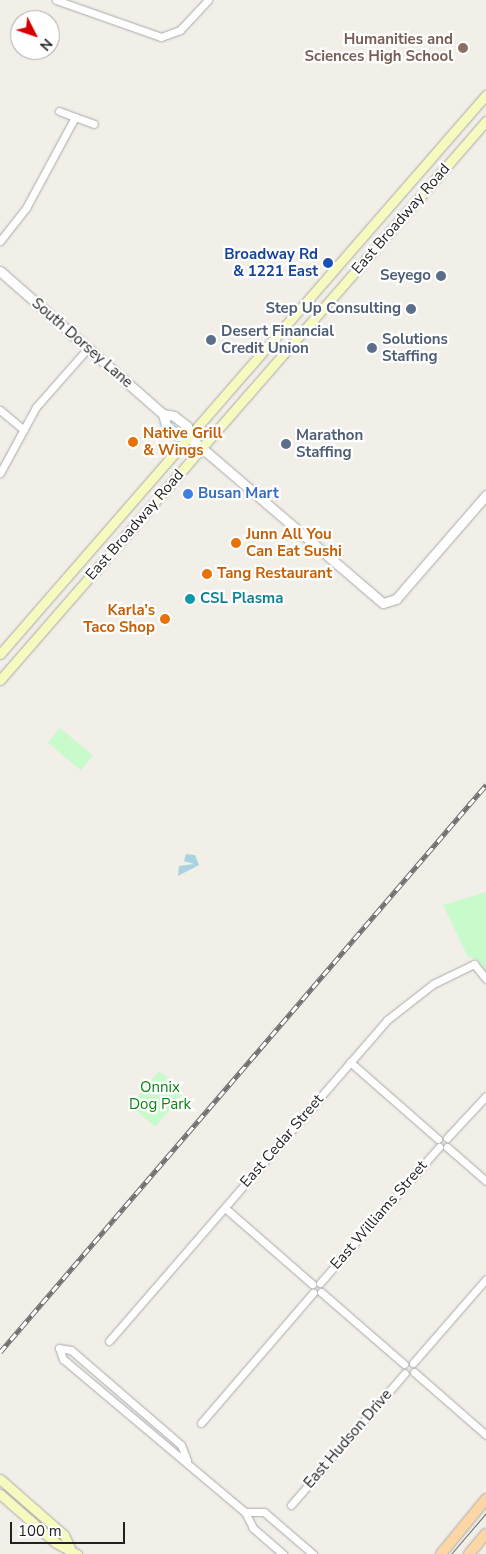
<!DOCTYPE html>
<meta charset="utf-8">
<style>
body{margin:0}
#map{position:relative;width:486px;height:1554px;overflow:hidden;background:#f2efe9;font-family:"Nunito Sans",sans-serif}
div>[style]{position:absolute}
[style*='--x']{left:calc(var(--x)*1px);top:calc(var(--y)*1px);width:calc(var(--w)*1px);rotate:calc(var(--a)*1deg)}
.park>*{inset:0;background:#c8facc;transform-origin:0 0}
.water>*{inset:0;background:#aad3df}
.roads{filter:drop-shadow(0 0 1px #a9a9a9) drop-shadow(0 0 1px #a9a9a9)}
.minor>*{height:7px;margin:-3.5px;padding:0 3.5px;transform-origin:3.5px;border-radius:3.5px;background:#fff}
.tertiary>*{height:9px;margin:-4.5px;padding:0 4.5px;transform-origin:4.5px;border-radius:4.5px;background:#fff}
.secondary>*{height:9px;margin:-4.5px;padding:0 4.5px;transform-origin:4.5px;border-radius:4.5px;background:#f7fabf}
.primary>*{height:10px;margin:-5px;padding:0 5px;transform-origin:5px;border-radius:5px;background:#fcd6a4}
.tram>*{height:1px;margin:-0.5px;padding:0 0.5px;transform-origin:0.5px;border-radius:0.5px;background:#707070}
.rail>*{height:4.5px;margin-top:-2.25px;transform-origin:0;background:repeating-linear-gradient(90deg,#fff 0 8px,#707070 0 16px);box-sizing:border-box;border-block:1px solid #707070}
.dots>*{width:14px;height:14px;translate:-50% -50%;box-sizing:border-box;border:2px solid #fff;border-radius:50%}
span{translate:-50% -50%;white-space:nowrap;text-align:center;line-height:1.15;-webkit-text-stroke:4.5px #fff;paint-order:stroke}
.education-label{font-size:15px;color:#785e54;font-weight:700}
.right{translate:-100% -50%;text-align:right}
.street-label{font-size:15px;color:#222}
.transit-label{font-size:15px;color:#164399;font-weight:700}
.service-label{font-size:15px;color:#4e5e75;font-weight:700}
.left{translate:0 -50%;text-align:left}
.food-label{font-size:15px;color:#c56008;font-weight:700}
.shop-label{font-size:15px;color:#366cbe;font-weight:700}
.culture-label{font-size:15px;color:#0d838f;font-weight:700}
.park-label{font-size:15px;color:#0c8416}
.north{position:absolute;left:10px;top:10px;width:50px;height:50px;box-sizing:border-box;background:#fff;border:1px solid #a7a7a7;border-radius:50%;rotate:131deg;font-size:14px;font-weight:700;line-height:20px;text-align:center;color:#222}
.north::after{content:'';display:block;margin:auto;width:18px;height:22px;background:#d40000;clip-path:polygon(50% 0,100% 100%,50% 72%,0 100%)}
.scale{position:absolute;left:10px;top:1522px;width:115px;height:22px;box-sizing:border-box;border:2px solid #222;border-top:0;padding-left:6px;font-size:15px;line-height:18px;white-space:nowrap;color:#222;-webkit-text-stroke:4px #fff;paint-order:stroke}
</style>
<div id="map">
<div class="park">
<div style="left:60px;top:728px;width:43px;height:19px;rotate:40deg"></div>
<div style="clip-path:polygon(486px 892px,486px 972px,478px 960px,468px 957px,443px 905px)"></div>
<div style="left:159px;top:1071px;width:33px;height:45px;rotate:40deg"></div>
</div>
<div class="water">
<div style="clip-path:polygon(186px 854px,195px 855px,199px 865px,178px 876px,179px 866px,194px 864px,184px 861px)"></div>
</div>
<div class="roads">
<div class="minor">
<div style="--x:56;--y:0;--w:111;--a:19.4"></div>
<div style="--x:161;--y:37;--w:20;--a:-20"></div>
<div style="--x:180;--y:30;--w:41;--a:-47"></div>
<div style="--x:59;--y:111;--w:17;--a:21"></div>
<div style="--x:0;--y:241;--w:42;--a:-51.8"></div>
<div style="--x:26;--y:208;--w:103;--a:-61.7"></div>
<div style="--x:75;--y:117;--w:20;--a:20"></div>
<div style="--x:0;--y:410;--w:31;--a:40"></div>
<div style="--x:0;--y:473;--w:75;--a:-61.4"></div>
<div style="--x:36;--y:407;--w:79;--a:-48.6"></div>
<div style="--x:350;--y:1062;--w:117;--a:41.2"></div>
<div style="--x:447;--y:1138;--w:57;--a:-47.1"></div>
<div style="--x:447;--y:1147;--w:52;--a:41.1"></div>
<div style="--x:225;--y:1208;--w:116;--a:41.1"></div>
<div style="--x:320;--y:1283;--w:181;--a:-48.8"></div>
<div style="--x:321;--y:1292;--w:110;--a:40.9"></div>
<div style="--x:109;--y:1341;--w:425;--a:-49.1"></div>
<div style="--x:387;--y:1020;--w:58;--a:-38"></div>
<div style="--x:433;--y:984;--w:46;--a:-26"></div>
<div style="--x:474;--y:964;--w:19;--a:51"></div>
<div style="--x:413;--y:1363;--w:111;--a:-49"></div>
<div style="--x:414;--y:1372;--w:96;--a:41.2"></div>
<div style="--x:201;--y:1423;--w:172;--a:-49.3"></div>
<div style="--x:187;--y:1460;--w:16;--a:-112"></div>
<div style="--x:181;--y:1445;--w:145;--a:-139.2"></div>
<div style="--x:71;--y:1350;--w:12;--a:-171"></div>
<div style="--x:59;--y:1348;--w:12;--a:70"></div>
<div style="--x:63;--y:1359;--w:238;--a:40.1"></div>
<div style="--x:245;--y:1512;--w:18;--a:63"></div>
<div style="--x:253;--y:1528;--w:40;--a:41"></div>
<div style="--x:291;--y:1505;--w:174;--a:-49.2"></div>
<div style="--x:245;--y:1512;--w:19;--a:0"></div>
<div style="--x:264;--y:1512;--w:65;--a:40.6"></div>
</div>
<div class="tertiary">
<div style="--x:0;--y:271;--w:217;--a:41.3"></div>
<div style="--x:163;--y:414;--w:11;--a:75"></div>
<div style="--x:166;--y:425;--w:16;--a:43"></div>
<div style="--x:178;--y:436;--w:11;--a:5"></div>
<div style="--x:189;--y:437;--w:255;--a:40.6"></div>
<div style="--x:383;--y:603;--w:14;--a:-17"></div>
<div style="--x:396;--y:599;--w:138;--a:-49.1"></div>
<div style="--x:163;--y:414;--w:11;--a:10"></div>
<div style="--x:174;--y:416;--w:16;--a:38"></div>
<div style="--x:187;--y:426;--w:11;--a:80"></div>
</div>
<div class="secondary">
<div style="--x:0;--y:654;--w:741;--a:-49"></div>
<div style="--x:0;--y:680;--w:741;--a:-49"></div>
<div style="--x:0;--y:1479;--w:85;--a:41.2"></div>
<div style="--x:64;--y:1535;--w:14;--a:65"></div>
<div style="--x:0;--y:1494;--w:74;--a:41.2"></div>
<div style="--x:56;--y:1543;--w:24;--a:28"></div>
</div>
<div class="primary">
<div style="--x:441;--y:1554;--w:71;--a:-50.7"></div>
<div style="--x:469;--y:1554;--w:26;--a:-50"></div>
</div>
</div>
<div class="tram">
<div style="--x:451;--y:1554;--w:54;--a:-49.5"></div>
</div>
<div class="rail">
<div style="--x:0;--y:1352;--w:747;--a:-49.4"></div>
</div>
<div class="dots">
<div style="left:463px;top:48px;background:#8d6e63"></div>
<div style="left:328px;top:263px;background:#1a4fb4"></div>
<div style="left:441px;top:276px;background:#5c6f8a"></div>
<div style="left:411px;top:309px;background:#5c6f8a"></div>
<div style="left:211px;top:340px;background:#5c6f8a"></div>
<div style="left:372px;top:348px;background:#5c6f8a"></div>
<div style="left:133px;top:442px;background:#e8710a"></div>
<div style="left:286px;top:444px;background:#5c6f8a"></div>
<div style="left:188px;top:494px;background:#3f7fe0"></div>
<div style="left:236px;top:543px;background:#e8710a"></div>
<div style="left:207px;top:574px;background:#e8710a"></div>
<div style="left:190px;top:599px;background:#0f9aa8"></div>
<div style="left:165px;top:619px;background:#e8710a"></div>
</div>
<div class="education-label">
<span class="right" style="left:453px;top:48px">Humanities and<br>Sciences High School</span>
</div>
<div class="street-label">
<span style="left:401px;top:219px;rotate:-49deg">East Broadway Road</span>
<span style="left:82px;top:343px;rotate:41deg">South Dorsey Lane</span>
<span style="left:135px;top:525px;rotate:-49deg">East Broadway Road</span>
<span style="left:282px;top:1141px;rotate:-49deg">East Cedar Street</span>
<span style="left:379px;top:1215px;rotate:-49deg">East Williams Street</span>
<span style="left:348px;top:1439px;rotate:-49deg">East Hudson Drive</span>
</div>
<div class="transit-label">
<span class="right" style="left:318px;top:263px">Broadway Rd<br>&amp; 1221 East</span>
</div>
<div class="service-label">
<span class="right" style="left:431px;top:276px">Seyego</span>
<span class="right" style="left:401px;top:309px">Step Up Consulting</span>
<span class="left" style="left:221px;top:340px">Desert Financial<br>Credit Union</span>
<span class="left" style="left:382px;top:348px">Solutions<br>Staffing</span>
<span class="left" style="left:296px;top:444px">Marathon<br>Staffing</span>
</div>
<div class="food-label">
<span class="left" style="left:143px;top:442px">Native Grill<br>&amp; Wings</span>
<span class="left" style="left:246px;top:543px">Junn All You<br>Can Eat Sushi</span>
<span class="left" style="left:217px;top:574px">Tang Restaurant</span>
<span class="right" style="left:155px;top:619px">Karla’s<br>Taco Shop</span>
</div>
<div class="shop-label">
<span class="left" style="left:198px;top:494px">Busan Mart</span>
</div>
<div class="culture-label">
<span class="left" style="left:200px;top:599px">CSL Plasma</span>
</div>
<div class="park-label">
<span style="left:160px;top:1096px">Onnix<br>Dog Park</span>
</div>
<div class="north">N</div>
<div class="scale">100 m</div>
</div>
